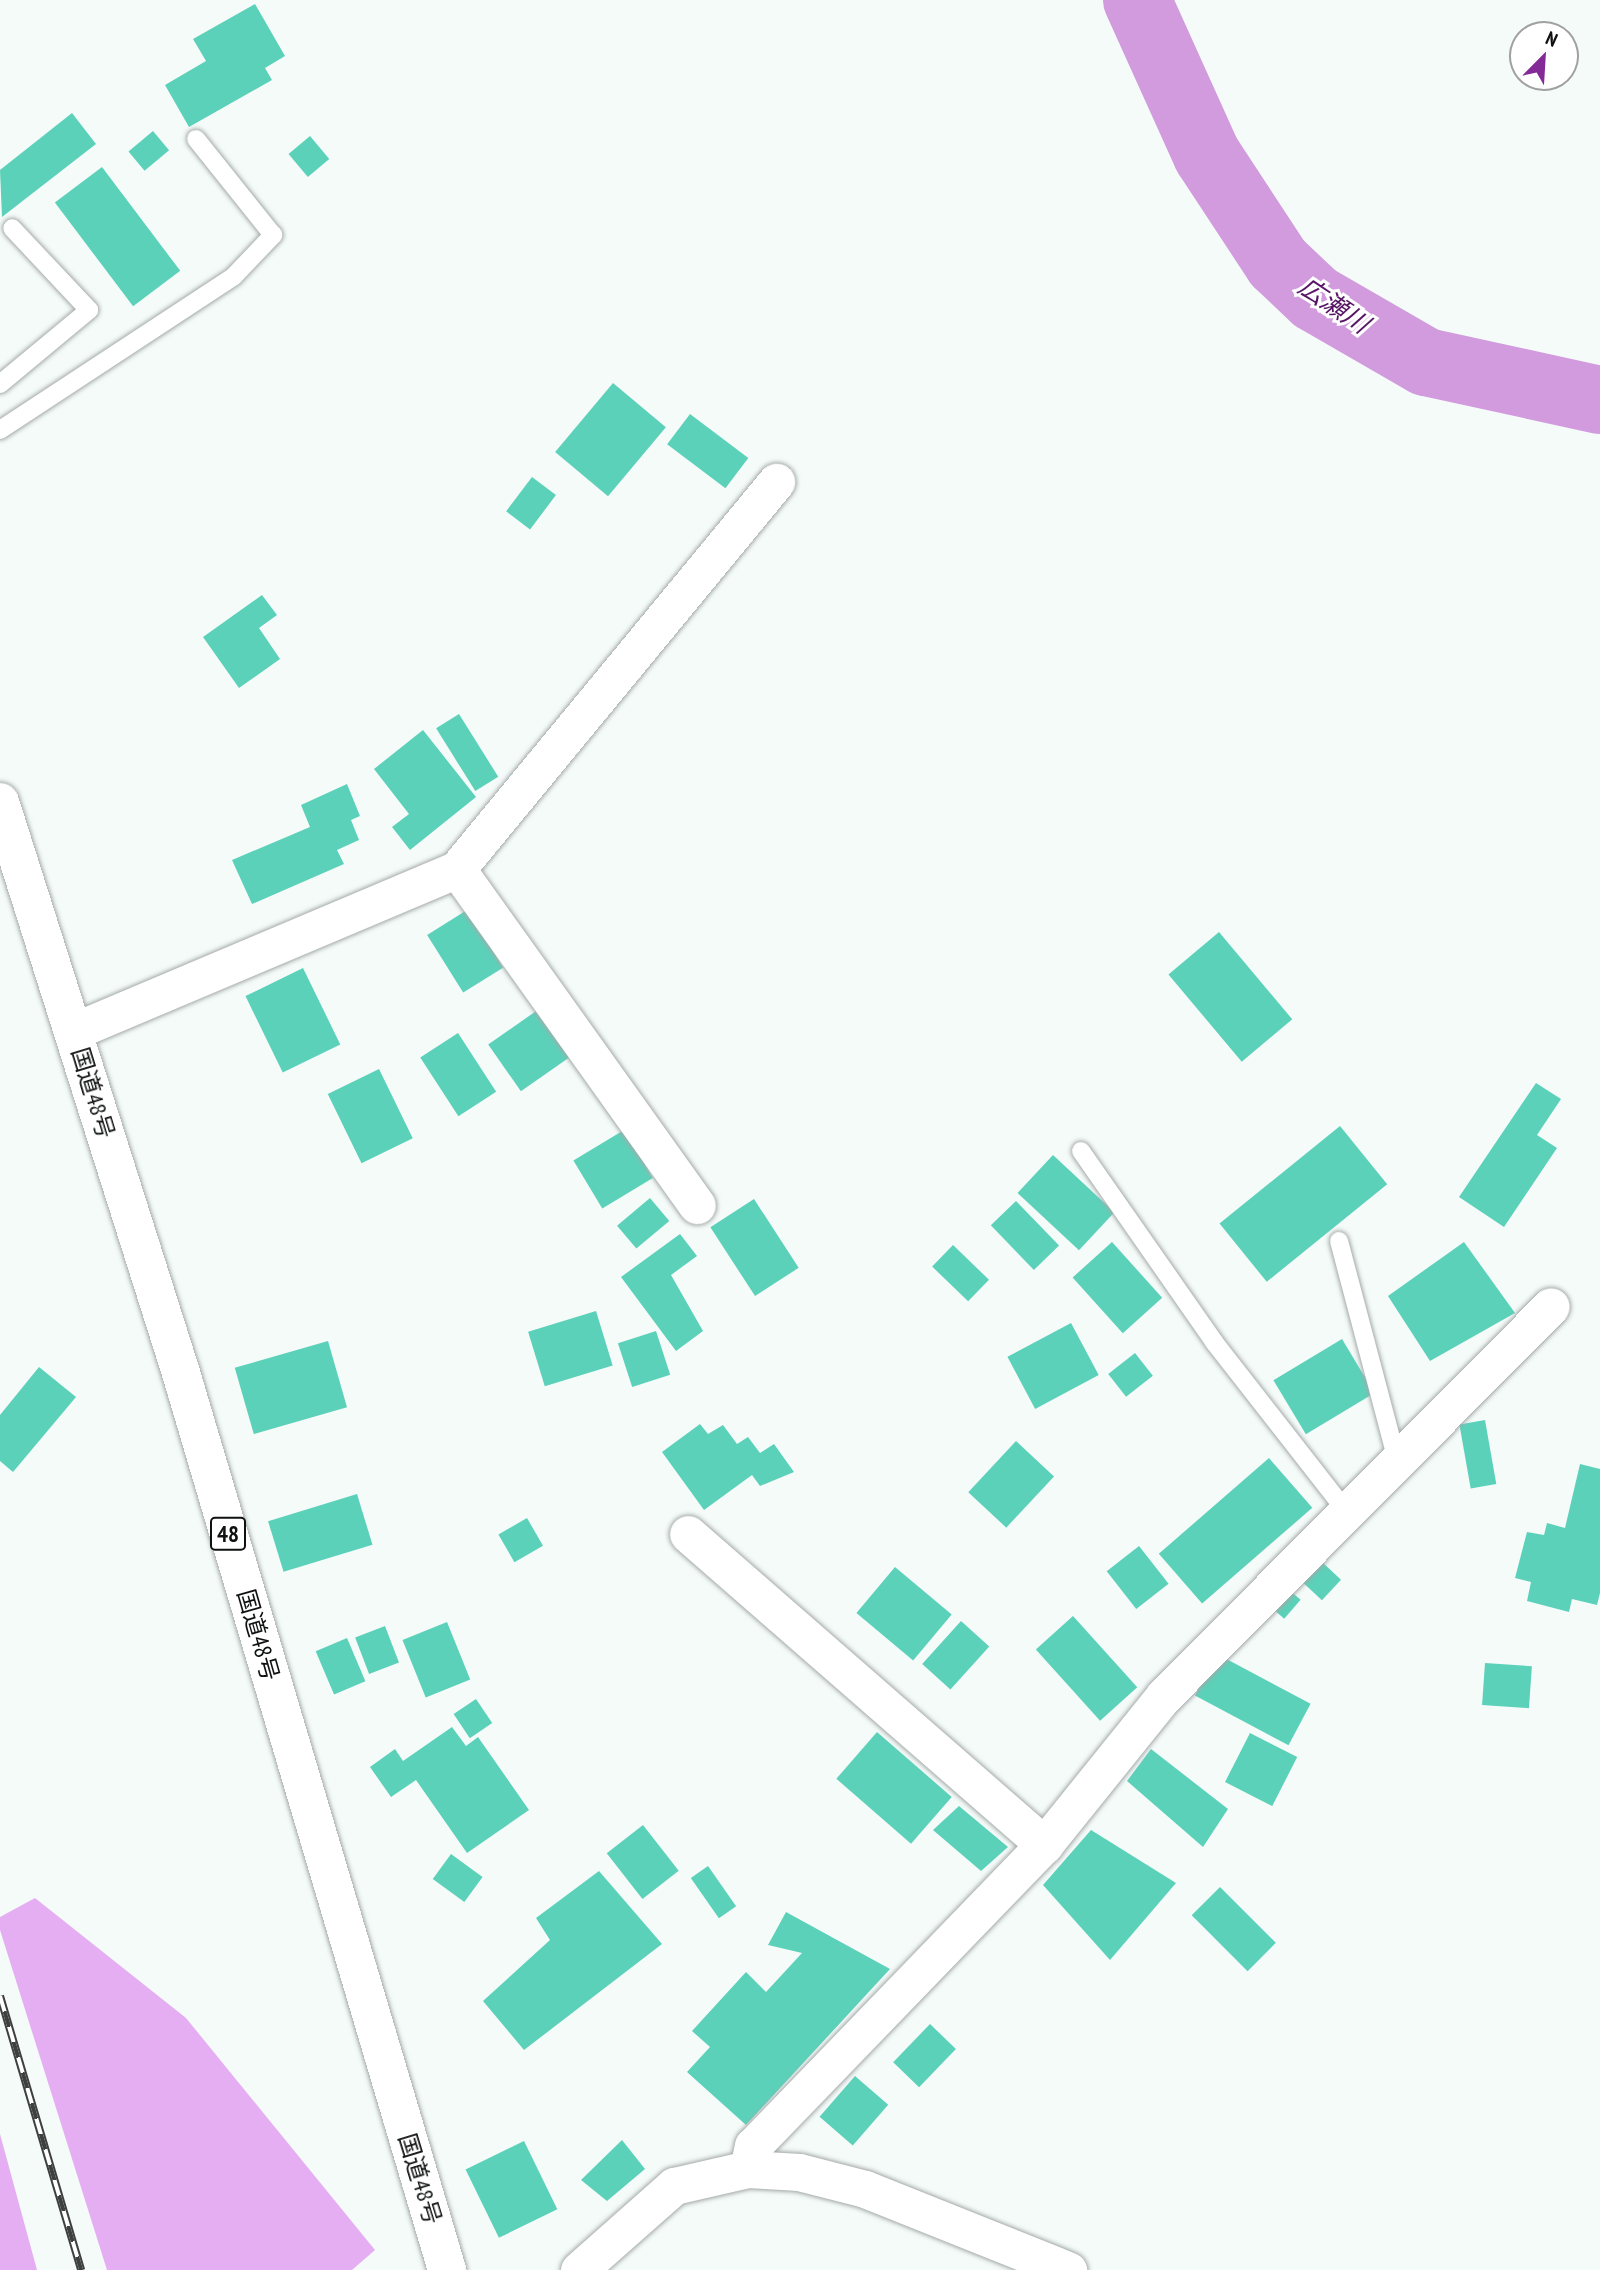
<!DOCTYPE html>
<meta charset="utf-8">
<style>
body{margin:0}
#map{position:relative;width:1600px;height:2270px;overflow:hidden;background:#f4fbf9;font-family:"PT Sans Narrow","Noto Sans JP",sans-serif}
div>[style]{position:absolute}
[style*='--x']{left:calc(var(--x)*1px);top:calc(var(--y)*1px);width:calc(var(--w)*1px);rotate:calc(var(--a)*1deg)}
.forest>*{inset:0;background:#e5aef2}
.river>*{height:68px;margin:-34px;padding:0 34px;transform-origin:34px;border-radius:34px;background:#d19bde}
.building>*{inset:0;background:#5cd1ba;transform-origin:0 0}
.roads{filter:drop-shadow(0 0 2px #a5aaa9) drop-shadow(0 0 2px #a5aaa9)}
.lane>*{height:18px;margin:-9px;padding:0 9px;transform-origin:9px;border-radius:9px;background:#fff}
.street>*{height:37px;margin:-18.5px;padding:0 18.5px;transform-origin:18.5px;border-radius:18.5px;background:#fff}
.highway>*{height:38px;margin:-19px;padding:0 19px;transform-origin:19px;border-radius:19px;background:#fff}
.rail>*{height:8px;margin-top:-4px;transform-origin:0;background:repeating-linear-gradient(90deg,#fff 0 16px,#3d403f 0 32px);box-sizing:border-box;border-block:2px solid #3d403f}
span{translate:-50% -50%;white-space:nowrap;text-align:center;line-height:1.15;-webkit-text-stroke:6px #fff;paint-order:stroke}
.shield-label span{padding:2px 5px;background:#fff;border:2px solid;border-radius:5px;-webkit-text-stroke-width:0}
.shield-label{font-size:23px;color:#0f1110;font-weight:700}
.street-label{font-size:24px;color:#0f1110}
.water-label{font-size:26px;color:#571566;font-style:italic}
.north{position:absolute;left:1509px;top:21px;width:70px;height:70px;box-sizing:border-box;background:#fff;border:2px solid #9fa09f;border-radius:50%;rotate:24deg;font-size:19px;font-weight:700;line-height:28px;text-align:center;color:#0f1110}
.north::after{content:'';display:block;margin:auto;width:24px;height:32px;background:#832a97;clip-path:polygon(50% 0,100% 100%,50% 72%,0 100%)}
</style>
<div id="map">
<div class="forest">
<div style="clip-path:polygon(35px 1898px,186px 2018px,375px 2250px,352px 2270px,107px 2270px,0 1930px,0 1917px)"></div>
<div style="clip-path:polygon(0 2134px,37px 2270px,0 2270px)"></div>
</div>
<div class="river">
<div style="--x:1137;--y:0;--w:170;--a:65.7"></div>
<div style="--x:1207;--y:155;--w:129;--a:56.7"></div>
<div style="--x:1278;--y:263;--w:51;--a:43.4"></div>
<div style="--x:1315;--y:298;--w:128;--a:30"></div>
<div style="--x:1426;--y:362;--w:178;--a:12.3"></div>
</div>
<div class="building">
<div style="clip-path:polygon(255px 4px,285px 56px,265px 68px,272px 80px,189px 127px,165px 85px,206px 61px,193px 39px)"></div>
<div style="clip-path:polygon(72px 113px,96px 144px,2px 217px,0 170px)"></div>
<div style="left:153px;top:131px;width:25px;height:32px;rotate:50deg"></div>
<div style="left:310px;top:136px;width:30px;height:28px;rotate:50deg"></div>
<div style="left:102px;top:167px;width:130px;height:59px;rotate:53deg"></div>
<div style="left:613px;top:383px;width:69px;height:90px;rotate:40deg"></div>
<div style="left:690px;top:414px;width:73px;height:38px;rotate:37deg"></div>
<div style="left:532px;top:477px;width:30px;height:43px;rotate:37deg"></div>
<div style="clip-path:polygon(262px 595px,277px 615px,259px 628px,280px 659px,239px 688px,203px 637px)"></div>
<div style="left:459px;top:714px;width:74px;height:27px;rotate:58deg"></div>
<div style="clip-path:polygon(423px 730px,476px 797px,410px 850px,392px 827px,409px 814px,374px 769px)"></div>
<div style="clip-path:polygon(347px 784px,360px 816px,351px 820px,359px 840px,337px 850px,344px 864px,252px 904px,232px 860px,310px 827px,301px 805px)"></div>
<div style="left:467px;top:910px;width:68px;height:47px;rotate:58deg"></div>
<div style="left:1219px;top:932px;width:114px;height:66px;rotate:50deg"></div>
<div style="left:303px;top:968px;width:85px;height:64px;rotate:64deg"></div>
<div style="left:539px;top:1009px;width:57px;height:62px;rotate:55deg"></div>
<div style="left:458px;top:1033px;width:70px;height:45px;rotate:57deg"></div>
<div style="left:379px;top:1069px;width:77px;height:57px;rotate:64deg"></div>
<div style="clip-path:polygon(1536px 1083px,1561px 1099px,1537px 1135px,1557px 1148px,1504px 1227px,1459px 1197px)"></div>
<div style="left:1340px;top:1126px;width:75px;height:155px;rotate:51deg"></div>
<div style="left:624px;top:1130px;width:56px;height:59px;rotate:59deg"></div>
<div style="left:1053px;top:1155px;width:84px;height:52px;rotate:43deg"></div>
<div style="left:650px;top:1198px;width:30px;height:43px;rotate:50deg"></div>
<div style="left:754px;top:1199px;width:82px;height:52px;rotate:57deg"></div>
<div style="left:1016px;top:1201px;width:62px;height:35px;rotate:46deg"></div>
<div style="clip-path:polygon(680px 1234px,697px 1256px,671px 1275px,703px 1331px,676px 1351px,621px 1277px)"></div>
<div style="left:1112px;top:1242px;width:75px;height:53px;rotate:48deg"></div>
<div style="clip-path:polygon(1464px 1242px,1515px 1313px,1430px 1361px,1388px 1296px)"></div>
<div style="left:953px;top:1245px;width:50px;height:30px;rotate:44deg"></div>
<div style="left:596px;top:1311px;width:57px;height:71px;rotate:73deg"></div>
<div style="left:1071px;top:1323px;width:59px;height:72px;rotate:62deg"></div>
<div style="left:656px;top:1331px;width:46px;height:40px;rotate:72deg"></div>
<div style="left:1342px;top:1339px;width:63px;height:80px;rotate:59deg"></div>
<div style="left:328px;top:1341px;width:69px;height:97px;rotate:74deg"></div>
<div style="left:1135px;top:1353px;width:29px;height:34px;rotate:52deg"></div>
<div style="clip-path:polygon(39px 1367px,76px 1397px,13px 1472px,0 1461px,0 1415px)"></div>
<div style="left:1485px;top:1420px;width:65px;height:26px;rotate:80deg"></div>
<div style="clip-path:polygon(700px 1424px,708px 1434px,723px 1425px,737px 1444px,748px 1437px,760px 1453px,774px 1444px,794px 1472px,760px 1486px,752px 1475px,704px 1510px,662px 1452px)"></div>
<div style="left:1016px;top:1441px;width:52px;height:70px;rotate:43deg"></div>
<div style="left:1269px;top:1458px;width:66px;height:146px;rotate:49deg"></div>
<div style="clip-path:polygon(1580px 1464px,1600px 1469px,1600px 1593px,1597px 1605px,1572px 1599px,1569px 1612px,1527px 1601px,1531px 1582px,1515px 1578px,1527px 1532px,1544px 1535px,1547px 1523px,1565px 1528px)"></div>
<div style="left:357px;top:1494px;width:53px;height:93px;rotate:73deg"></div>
<div style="left:527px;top:1518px;width:32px;height:33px;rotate:60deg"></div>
<div style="left:1139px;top:1546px;width:48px;height:41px;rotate:52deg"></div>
<div style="left:1322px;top:1562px;width:26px;height:28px;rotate:43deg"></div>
<div style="left:895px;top:1567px;width:74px;height:60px;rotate:40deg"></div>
<div style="left:1287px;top:1588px;width:18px;height:25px;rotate:41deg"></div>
<div style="left:1073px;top:1616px;width:96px;height:50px;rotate:48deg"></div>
<div style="left:961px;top:1621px;width:38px;height:58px;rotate:42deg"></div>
<div style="left:447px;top:1622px;width:62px;height:48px;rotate:68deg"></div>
<div style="left:385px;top:1626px;width:39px;height:32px;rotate:69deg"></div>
<div style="left:347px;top:1638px;width:47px;height:34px;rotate:67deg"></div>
<div style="left:1217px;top:1654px;width:106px;height:47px;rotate:28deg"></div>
<div style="left:1485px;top:1663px;width:47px;height:42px;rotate:4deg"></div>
<div style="left:476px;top:1699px;width:29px;height:27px;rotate:56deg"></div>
<div style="clip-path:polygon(452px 1727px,466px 1746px,478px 1737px,529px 1810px,467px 1853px,416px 1780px,391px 1797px,370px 1767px,395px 1749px,403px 1761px)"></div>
<div style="left:877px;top:1732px;width:99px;height:62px;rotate:41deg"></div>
<div style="left:1250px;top:1733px;width:53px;height:55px;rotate:27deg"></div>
<div style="clip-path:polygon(1151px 1749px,1228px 1809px,1203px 1847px,1127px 1781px)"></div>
<div style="clip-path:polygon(959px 1806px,1008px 1847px,981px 1871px,933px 1830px)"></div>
<div style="left:643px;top:1825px;width:58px;height:46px;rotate:52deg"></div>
<div style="clip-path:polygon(1091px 1830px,1176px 1883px,1110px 1960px,1043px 1885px)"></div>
<div style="left:451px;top:1854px;width:39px;height:31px;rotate:36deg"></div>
<div style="left:708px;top:1866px;width:49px;height:21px;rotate:55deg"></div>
<div style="clip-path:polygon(599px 1871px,662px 1944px,524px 2050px,483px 2001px,550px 1940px,536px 1918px)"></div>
<div style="left:1220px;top:1887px;width:79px;height:40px;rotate:45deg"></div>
<div style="clip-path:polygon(786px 1912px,890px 1969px,746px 2125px,687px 2072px,710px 2047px,692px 2031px,746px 1972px,766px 1992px,802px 1953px,768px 1945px)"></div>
<div style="left:930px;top:2024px;width:36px;height:53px;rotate:44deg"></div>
<div style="left:855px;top:2076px;width:44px;height:54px;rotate:41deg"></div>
<div style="clip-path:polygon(622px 2140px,645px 2169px,607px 2201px,581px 2180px)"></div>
<div style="left:524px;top:2141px;width:76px;height:65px;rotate:64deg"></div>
</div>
<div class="roads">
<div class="lane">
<div style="--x:0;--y:384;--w:116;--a:-39.7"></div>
<div style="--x:89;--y:310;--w:112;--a:-133.2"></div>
<div style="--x:0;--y:430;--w:280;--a:-33.3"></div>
<div style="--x:234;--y:276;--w:57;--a:-46.4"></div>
<div style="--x:273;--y:235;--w:123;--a:-128.7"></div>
<div style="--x:1081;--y:1151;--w:233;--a:55.1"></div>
<div style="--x:1214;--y:1342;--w:214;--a:52"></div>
<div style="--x:1339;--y:1241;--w:228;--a:75.2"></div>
</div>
<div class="street">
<div style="--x:457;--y:869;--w:413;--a:54.5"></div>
<div style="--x:74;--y:1031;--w:416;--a:-22.9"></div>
<div style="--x:457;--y:869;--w:502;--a:-50.5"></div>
<div style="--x:688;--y:1534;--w:473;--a:41.1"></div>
<div style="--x:748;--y:2169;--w:24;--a:-78"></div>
<div style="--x:753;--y:2146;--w:419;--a:-46"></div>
<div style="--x:1044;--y:1845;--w:191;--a:-51.2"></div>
<div style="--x:1164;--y:1696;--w:549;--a:-45.22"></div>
<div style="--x:579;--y:2270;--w:127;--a:-41.5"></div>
<div style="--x:674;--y:2186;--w:76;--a:-12.9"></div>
<div style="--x:748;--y:2169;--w:51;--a:3.4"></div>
<div style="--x:799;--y:2172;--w:68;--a:14.4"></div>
<div style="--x:865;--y:2189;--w:219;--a:21.8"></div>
</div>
<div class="highway">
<div style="--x:0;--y:802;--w:599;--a:72.41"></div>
<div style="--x:181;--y:1373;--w:936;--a:73.48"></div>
</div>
</div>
<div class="rail">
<div style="--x:0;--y:1996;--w:286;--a:73.5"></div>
</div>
<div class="shield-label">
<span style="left:228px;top:1534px">48</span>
</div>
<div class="street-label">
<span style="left:93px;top:1093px;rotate:73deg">国道48号</span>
<span style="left:258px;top:1635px;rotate:74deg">国道48号</span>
<span style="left:420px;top:2179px;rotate:73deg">国道48号</span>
</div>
<div class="water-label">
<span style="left:1334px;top:305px;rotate:34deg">広瀬川</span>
</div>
<div class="north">N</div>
</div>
